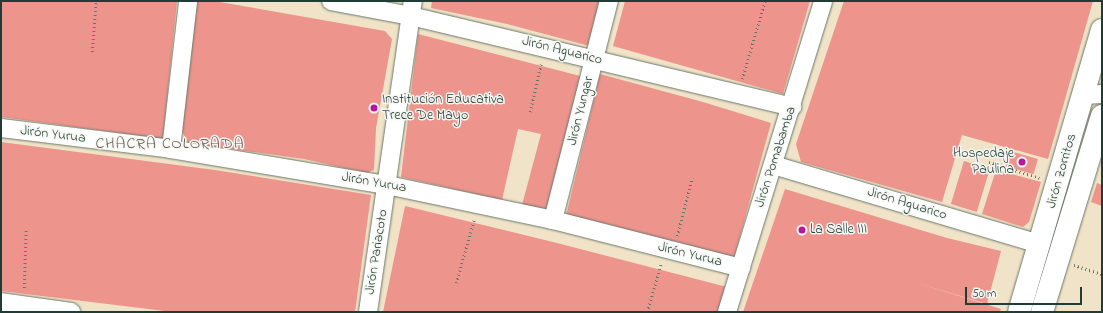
<!DOCTYPE html>
<meta charset="utf-8">
<style>
body{margin:0}
#map{position:relative;width:1103px;height:313px;overflow:hidden;background:#f0e3c8;font-family:"Indie Flower",sans-serif}
div>[style]{position:absolute}
[style*='--x']{left:calc(var(--x)*1px);top:calc(var(--y)*1px);width:calc(var(--w)*1px);rotate:calc(var(--a)*1deg)}
.building>*{inset:0;background:#ed948d;transform-origin:0 0}
.path>*{height:2.5px;margin-top:-1.25px;transform-origin:0;background:repeating-linear-gradient(90deg,#687768 0 1px,transparent 0 4px)}
.roads{filter:drop-shadow(0 0 1px #687768) drop-shadow(0 0 1px #687768)}
.minor>*{height:18px;margin:-9px;padding:0 9px;transform-origin:9px;border-radius:9px;background:#fff}
.major>*{height:22px;margin:-11px;padding:0 11px;transform-origin:11px;border-radius:11px;background:#fff}
.dots>*{width:11px;height:11px;translate:-50% -50%;box-sizing:border-box;border:2px solid #f6f6f2;border-radius:50%}
span{translate:-50% -50%;white-space:nowrap;text-align:center;line-height:1.15;-webkit-text-stroke:3px #f6f6f2;paint-order:stroke}
.street-label{font-size:14px;color:#1f3d34}
.poi-label{font-size:14px;color:#1f3d34}
.left{translate:0 -50%;text-align:left}
.right{translate:-100% -50%;text-align:right}
.quarter-label{font-size:16px;color:#675b53;letter-spacing:1px}
.frame{position:absolute;inset:0;border:2px solid #1f3d34;pointer-events:none}
.scale{position:absolute;left:965px;top:287px;width:117px;height:18px;box-sizing:border-box;border:2px solid #1f3d34;border-top:0;padding-left:5px;font-size:12px;line-height:14px;white-space:nowrap;color:#1f3d34;-webkit-text-stroke:3px #f6f6f2;paint-order:stroke}
</style>
<div id="map">
<div class="building">
<div style="clip-path:polygon(1px 1px,177px 1px,163px 139px,1px 117px)"></div>
<div style="clip-path:polygon(197px 1px,214px 1px,385px 31px,392px 39px,376px 128px,374px 170px,366px 173px,304px 159px,188px 143px,182px 131px)"></div>
<div style="clip-path:polygon(432px 1px,605px 1px,593px 47px,507px 24px,431px 8px)"></div>
<div style="clip-path:polygon(625px 1px,810px 1px,783px 94px,613px 46px)"></div>
<div style="clip-path:polygon(844px 1px,1093px 1px,1048px 159px,962px 135px,942px 202px,801px 162px,796px 144px)"></div>
<div style="clip-path:polygon(418px 34px,584px 77px,550px 213px,522px 205px,541px 134px,518px 129px,502px 200px,401px 177px)"></div>
<div style="clip-path:polygon(600px 74px,703px 102px,771px 123px,733px 262px,566px 216px)"></div>
<div style="clip-path:polygon(1px 142px,215px 170px,371px 195px,355px 312px,173px 312px,1px 291px)"></div>
<div style="left:1010px;top:151px;width:29px;height:16px;rotate:16deg"></div>
<div style="left:964px;top:161px;width:27px;height:45px;rotate:17deg"></div>
<div style="clip-path:polygon(996px 170px,1041px 182px,1029px 222px,1023px 227px,982px 214px)"></div>
<div style="clip-path:polygon(1097px 183px,1102px 185px,1102px 206px,1091px 202px)"></div>
<div style="clip-path:polygon(785px 189px,947px 238px,1001px 251px,987px 304px,914px 282px,1001px 309px,1000px 312px,743px 312px)"></div>
<div style="clip-path:polygon(405px 206px,553px 242px,727px 287px,719px 312px,383px 312px)"></div>
</div>
<div class="path">
<div style="--x:92;--y:52;--w:51;--a:-85.5"></div>
<div style="--x:742;--y:79;--w:81;--a:-73.6"></div>
<div style="--x:530;--y:112;--w:49;--a:-77.1"></div>
<div style="--x:989;--y:162;--w:53;--a:17.4"></div>
<div style="--x:677;--y:236;--w:60;--a:-75.5"></div>
<div style="--x:1074;--y:265;--w:29;--a:18"></div>
<div style="--x:456;--y:283;--w:66;--a:-74.1"></div>
<div style="--x:24;--y:288;--w:59;--a:-88.1"></div>
<div style="--x:647;--y:312;--w:50;--a:-73.7"></div>
</div>
<div class="roads">
<div class="minor">
<div style="--x:331;--y:1;--w:81;--a:10.6"></div>
<div style="--x:411;--y:16;--w:392;--a:13.4"></div>
<div style="--x:1083;--y:95;--w:19;--a:-3"></div>
<div style="--x:1;--y:128;--w:171;--a:7"></div>
<div style="--x:171;--y:149;--w:219;--a:9.5"></div>
<div style="--x:387;--y:185;--w:170;--a:11.9"></div>
<div style="--x:553;--y:220;--w:194;--a:14.3"></div>
<div style="--x:171;--y:149;--w:149;--a:-83.4"></div>
<div style="--x:773;--y:165;--w:278;--a:16.5"></div>
<div style="--x:553;--y:220;--w:226;--a:-75.7"></div>
<div style="--x:1;--y:302;--w:71;--a:8.1"></div>
<div style="--x:368;--y:312;--w:314;--a:-81.8"></div>
<div style="--x:727;--y:312;--w:325;--a:-72.8"></div>
</div>
<div class="major">
<div style="--x:1019;--y:312;--w:294;--a:-73.6"></div>
<div style="--x:1042;--y:312;--w:205;--a:-73"></div>
</div>
</div>
<div class="dots">
<div style="left:374px;top:108px;background:#b5179e"></div>
<div style="left:1022px;top:162px;background:#b5179e"></div>
<div style="left:802px;top:230px;background:#b5179e"></div>
</div>
<div class="street-label">
<span style="left:562px;top:51px;rotate:14deg">Jirón Aguarico</span>
<span style="left:581px;top:111px;rotate:-76deg">Jirón Yungar</span>
<span style="left:53px;top:135px;rotate:7deg">Jirón Yurua</span>
<span style="left:776px;top:157px;rotate:-72deg">Jirón Pomabamba</span>
<span style="left:1062px;top:171px;rotate:-74deg">Jirón Zorritos</span>
<span style="left:374px;top:183px;rotate:10deg">Jirón Yurua</span>
<span style="left:907px;top:204px;rotate:17deg">Jirón Aguarico</span>
<span style="left:377px;top:252px;rotate:-81deg">Jirón Pariacoto</span>
<span style="left:690px;top:255px;rotate:14deg">Jirón Yurua</span>
</div>
<div class="poi-label">
<span class="left" style="left:382px;top:108px">Institución Educativa<br>Trece De Mayo</span>
<span class="right" style="left:1014px;top:162px">Hospedaje<br>Paulina</span>
<span class="left" style="left:810px;top:230px">La Salle III</span>
</div>
<div class="quarter-label">
<span style="left:170px;top:144px">CHACRA COLORADA</span>
</div>
<div class="frame"></div>
<div class="scale">50 m</div>
</div>
